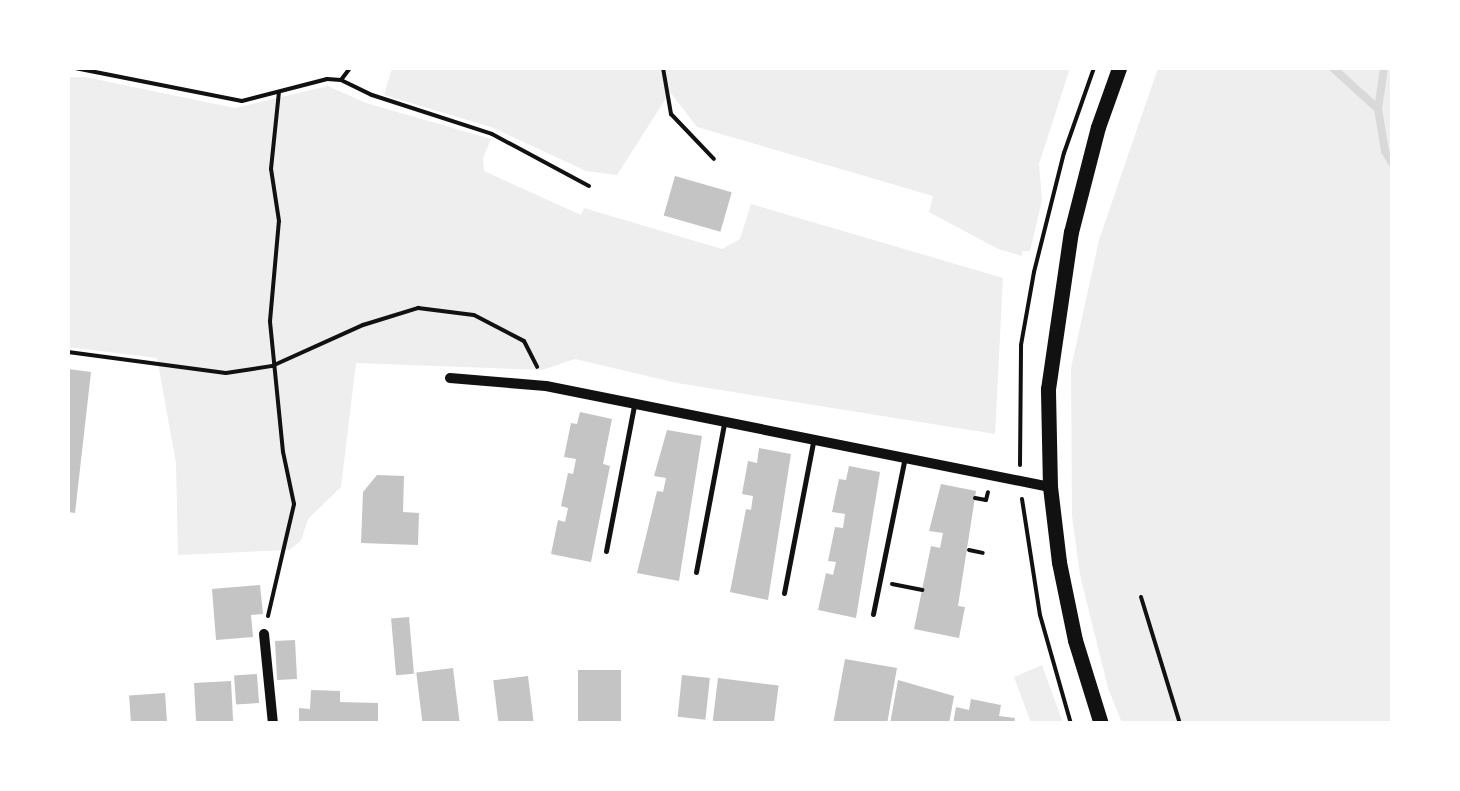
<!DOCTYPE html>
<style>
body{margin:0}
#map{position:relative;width:1460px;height:791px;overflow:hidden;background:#fff;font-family:Inter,sans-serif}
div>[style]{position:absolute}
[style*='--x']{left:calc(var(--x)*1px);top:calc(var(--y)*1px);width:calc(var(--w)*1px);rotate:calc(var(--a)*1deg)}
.green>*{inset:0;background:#eee}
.stream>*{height:8px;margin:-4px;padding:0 4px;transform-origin:4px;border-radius:4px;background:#d9d9d9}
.building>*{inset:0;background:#c4c4c4;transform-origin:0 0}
.path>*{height:4px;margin:-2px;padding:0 2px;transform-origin:2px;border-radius:2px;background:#111}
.service>*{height:5px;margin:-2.5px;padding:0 2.5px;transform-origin:2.5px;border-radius:2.5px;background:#111}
.minor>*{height:10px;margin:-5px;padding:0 5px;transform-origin:5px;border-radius:5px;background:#111}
.secondary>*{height:15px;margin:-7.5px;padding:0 7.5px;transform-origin:7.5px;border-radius:7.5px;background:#111}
span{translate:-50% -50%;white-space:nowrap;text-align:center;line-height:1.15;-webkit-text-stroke:8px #fff;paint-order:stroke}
.frame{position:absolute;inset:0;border:70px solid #fff;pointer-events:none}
</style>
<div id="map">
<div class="green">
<div style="clip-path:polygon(392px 68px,1070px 68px,1039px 164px,1042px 200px,1030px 251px,1022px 251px,1022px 256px,998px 249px,929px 212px,933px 196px,697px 127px,670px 92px,617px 175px,586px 171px,491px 127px,384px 95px)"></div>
<div style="clip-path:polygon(1158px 68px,1392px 68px,1392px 723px,1122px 723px,1108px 688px,1080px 575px,1072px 516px,1071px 368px,1099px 240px)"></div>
<div style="clip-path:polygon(68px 77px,85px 77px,235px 108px,328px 86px,366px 103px,491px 139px,483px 158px,484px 171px,581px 215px,584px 208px,722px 249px,740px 239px,751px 204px,1003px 278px,995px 434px,677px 383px,575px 359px,542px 370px,356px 363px,341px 487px,308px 519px,301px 541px,289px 550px,178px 555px,176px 463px,157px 358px,68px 347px)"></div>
<div style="clip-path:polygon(1042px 665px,1063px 723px,1031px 723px,1014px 677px)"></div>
</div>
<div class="stream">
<div style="--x:1333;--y:68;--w:59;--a:42.3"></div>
<div style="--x:1384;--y:68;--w:41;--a:98.3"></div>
<div style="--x:1378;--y:109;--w:43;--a:80.5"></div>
<div style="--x:1385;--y:151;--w:14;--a:60"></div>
</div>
<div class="building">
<div style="left:675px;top:176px;width:59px;height:41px;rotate:16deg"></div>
<div style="clip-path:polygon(68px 369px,91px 372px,75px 513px,68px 512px)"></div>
<div style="clip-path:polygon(580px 412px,612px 419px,603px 464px,610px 466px,591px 562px,551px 554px,558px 520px,565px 522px,568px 508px,561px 506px,568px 473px,573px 474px,576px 459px,564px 457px,571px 423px,577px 424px)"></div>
<div style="clip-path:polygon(667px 430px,702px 436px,679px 581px,637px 573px,657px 491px,663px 492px,666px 478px,654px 476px)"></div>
<div style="clip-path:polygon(759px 448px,791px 454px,768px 600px,730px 592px,746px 509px,751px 510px,753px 496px,742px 494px,748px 461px,757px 463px)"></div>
<div style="clip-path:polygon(849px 466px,880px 472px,856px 618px,818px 610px,826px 573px,833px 575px,836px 562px,828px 561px,835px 527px,843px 528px,845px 514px,832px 512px,839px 479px,846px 480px)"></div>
<div style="clip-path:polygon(377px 475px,404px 476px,403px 512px,419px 513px,418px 545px,361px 543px,363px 492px)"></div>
<div style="clip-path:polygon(941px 484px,976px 491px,958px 606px,965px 607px,959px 638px,914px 629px,931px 546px,940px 548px,943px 533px,929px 531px)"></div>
<div style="clip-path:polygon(260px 585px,263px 614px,251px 615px,253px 637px,216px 640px,212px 589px)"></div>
<div style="left:409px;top:617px;width:57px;height:18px;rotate:85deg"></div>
<div style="left:295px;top:640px;width:39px;height:20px;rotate:87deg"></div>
<div style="clip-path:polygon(845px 659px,897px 668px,887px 724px,833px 724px)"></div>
<div style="left:453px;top:668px;width:56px;height:37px;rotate:83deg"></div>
<div style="left:578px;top:670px;width:43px;height:51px"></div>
<div style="left:257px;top:674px;width:29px;height:23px;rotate:86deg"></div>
<div style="left:682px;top:675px;width:28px;height:42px;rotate:6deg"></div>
<div style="left:528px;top:676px;width:46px;height:35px;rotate:83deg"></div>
<div style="left:718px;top:678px;width:61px;height:43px;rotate:7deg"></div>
<div style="clip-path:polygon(898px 680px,954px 696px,949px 724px,890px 724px)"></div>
<div style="left:231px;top:681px;width:43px;height:37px;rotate:87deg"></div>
<div style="clip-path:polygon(311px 690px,340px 691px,340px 702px,378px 703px,378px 724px,299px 724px,299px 708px,310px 709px)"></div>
<div style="left:165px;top:693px;width:31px;height:36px;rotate:86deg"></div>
<div style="clip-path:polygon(971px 699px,1001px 705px,999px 716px,1015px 718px,1014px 724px,953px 724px,956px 707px,969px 710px)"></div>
</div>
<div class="path">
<div style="--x:75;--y:68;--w:170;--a:11.2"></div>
<div style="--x:242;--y:101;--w:88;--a:-14.5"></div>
<div style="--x:327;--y:79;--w:14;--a:4"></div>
<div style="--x:341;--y:80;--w:34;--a:26"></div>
<div style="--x:372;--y:95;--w:126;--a:18"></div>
<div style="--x:492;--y:134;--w:110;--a:28.2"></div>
<div style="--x:663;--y:68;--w:47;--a:80.1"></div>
<div style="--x:671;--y:114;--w:62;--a:46.3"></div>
<div style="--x:341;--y:80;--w:15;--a:-53"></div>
<div style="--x:68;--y:352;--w:159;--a:7.6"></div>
<div style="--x:226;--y:373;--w:47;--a:-8.7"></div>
<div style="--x:272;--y:366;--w:100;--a:-24.3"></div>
<div style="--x:363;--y:325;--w:58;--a:-17.2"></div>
<div style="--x:418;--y:308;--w:56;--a:7.1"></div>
<div style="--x:474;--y:315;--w:56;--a:27.5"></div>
<div style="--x:524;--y:341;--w:29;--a:63"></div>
<div style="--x:1020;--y:465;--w:120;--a:-89.5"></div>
<div style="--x:1021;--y:345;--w:74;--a:-79.9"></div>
<div style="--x:1034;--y:272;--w:123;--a:-75.9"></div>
<div style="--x:1064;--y:153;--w:90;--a:-70.6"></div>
<div style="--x:975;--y:498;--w:11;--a:10"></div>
<div style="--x:986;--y:500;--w:8;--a:-76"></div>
<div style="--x:1022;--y:499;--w:117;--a:81.2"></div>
<div style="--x:1040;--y:615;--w:113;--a:74.1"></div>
<div style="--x:969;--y:550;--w:14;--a:12"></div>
<div style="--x:892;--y:584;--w:31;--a:11"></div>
<div style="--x:1141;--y:597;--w:133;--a:72.9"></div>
<div style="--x:268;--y:616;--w:115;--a:-76.9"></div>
<div style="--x:294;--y:504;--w:53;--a:-101.9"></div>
<div style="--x:283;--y:452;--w:132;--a:-95.7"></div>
<div style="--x:270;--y:321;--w:100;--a:-84.9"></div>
<div style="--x:279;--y:221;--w:53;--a:-98.7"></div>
<div style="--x:271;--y:169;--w:77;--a:-84.1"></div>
</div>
<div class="service">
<div style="--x:606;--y:551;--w:148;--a:-79.1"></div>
<div style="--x:696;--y:572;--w:151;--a:-79.3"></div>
<div style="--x:784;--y:593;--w:154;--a:-79.1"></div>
<div style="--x:873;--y:614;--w:156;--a:-78.5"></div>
</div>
<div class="minor">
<div style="--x:450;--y:378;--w:96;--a:4.8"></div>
<div style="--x:546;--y:386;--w:514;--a:11.33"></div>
<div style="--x:264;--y:634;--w:90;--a:84.3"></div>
</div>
<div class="secondary">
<div style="--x:1101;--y:724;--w:88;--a:-107.2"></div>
<div style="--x:1075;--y:640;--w:80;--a:-101.6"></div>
<div style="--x:1059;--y:562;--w:76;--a:-96.8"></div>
<div style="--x:1050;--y:487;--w:98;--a:-91.2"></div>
<div style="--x:1048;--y:389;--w:159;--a:-81.7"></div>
<div style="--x:1071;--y:232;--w:108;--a:-75.6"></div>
<div style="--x:1098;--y:127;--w:63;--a:-70.4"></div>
</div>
<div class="frame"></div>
</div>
